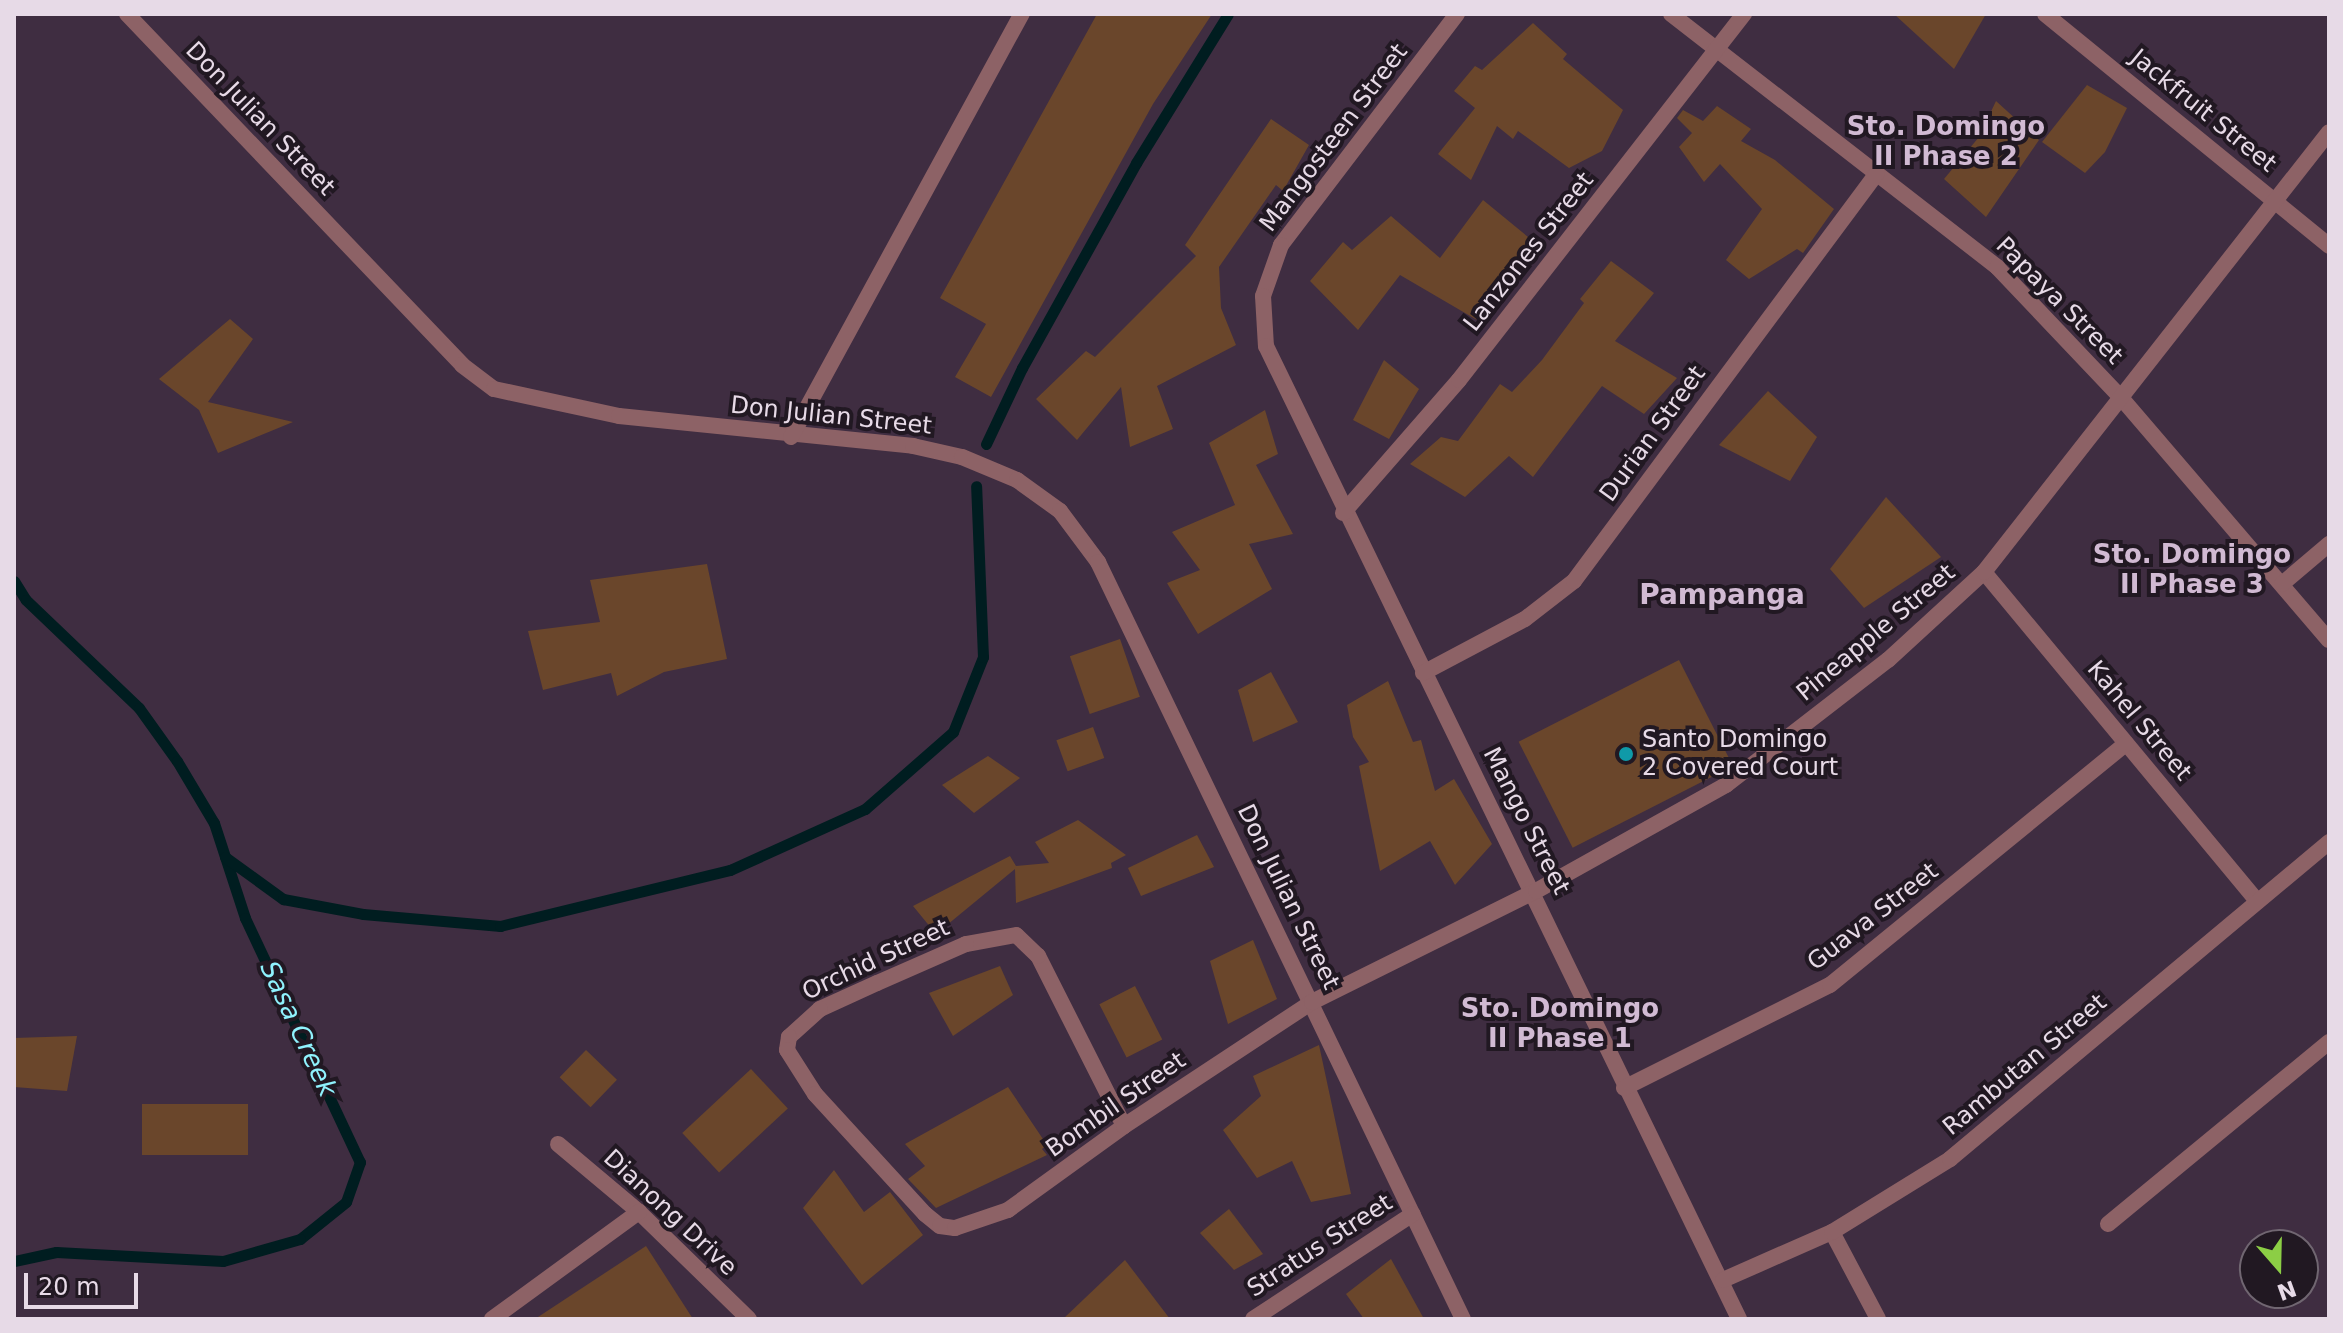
<!DOCTYPE html>
<style>
body{margin:0}
#map{position:relative;width:2343px;height:1333px;overflow:hidden;background:#3f2d41;font-family:"DejaVu Sans",sans-serif}
div>[style]{position:absolute}
[style*='--x']{left:calc(var(--x)*1px);top:calc(var(--y)*1px);width:calc(var(--w)*1px);rotate:calc(var(--a)*1deg)}
.stream>*{height:11px;margin:-5.5px;padding:0 5.5px;transform-origin:5.5px;border-radius:5.5px;background:#001d20}
.building>*{inset:0;background:#6a462b;transform-origin:0 0}
.minor>*{height:16px;margin:-8px;padding:0 8px;transform-origin:8px;border-radius:8px;background:#8d6266}
.dots>*{width:22px;height:22px;translate:-50% -50%;box-sizing:border-box;border:4px solid #211822;border-radius:50%}
span{translate:-50% -50%;white-space:nowrap;text-align:center;line-height:1.15;-webkit-text-stroke:8px #211822;paint-order:stroke}
.street-label{font-size:24px;color:#e7dae7}
.poi-label{font-size:24px;color:#e7dae7}
.left{translate:0 -50%;text-align:left}
.neighbourhood-label{font-size:26px;color:#d1bad3;font-weight:700}
.water-label{font-size:26px;color:#8ff2fd;font-style:italic}
.quarter-label{font-size:28px;color:#d1bad3;font-weight:700}
.frame{position:absolute;inset:0;border:16px solid #e7dae7;pointer-events:none}
.north{position:absolute;left:2239px;top:1229px;width:80px;height:80px;box-sizing:border-box;background:#211822;border:2px solid #706671;border-radius:50%;rotate:160deg;font-size:22px;font-weight:700;line-height:32px;text-align:center;color:#e7dae7}
.north::after{content:'';display:block;margin:auto;width:28px;height:36px;background:#8cce45;clip-path:polygon(50% 0,100% 100%,50% 72%,0 100%)}
.scale{position:absolute;left:24px;top:1273px;width:114px;height:36px;box-sizing:border-box;border:4px solid #e7dae7;border-top:0;padding-left:10px;font-size:24px;line-height:28px;white-space:nowrap;color:#e7dae7;-webkit-text-stroke:6px #211822;paint-order:stroke}
</style>
<div id="map">
<div class="stream">
<div style="--x:986;--y:444;--w:84;--a:-64.7"></div>
<div style="--x:1022;--y:368;--w:235;--a:-60.9"></div>
<div style="--x:1136;--y:163;--w:175;--a:-58.3"></div>
<div style="--x:14;--y:581;--w:22;--a:58"></div>
<div style="--x:26;--y:600;--w:156;--a:43.7"></div>
<div style="--x:139;--y:708;--w:65;--a:54.4"></div>
<div style="--x:177;--y:761;--w:72;--a:59.2"></div>
<div style="--x:214;--y:823;--w:100;--a:71.9"></div>
<div style="--x:245;--y:918;--w:270;--a:64.8"></div>
<div style="--x:360;--y:1162;--w:42;--a:109.3"></div>
<div style="--x:346;--y:1202;--w:59;--a:141.2"></div>
<div style="--x:300;--y:1239;--w:80;--a:164.1"></div>
<div style="--x:223;--y:1261;--w:167;--a:-176.9"></div>
<div style="--x:56;--y:1252;--w:43;--a:167.9"></div>
<div style="--x:225;--y:857;--w:72;--a:35.9"></div>
<div style="--x:283;--y:899;--w:81;--a:10.6"></div>
<div style="--x:363;--y:914;--w:138;--a:5"></div>
<div style="--x:500;--y:926;--w:237;--a:-13.7"></div>
<div style="--x:730;--y:870;--w:148;--a:-24.3"></div>
<div style="--x:865;--y:809;--w:117;--a:-41.2"></div>
<div style="--x:953;--y:732;--w:81;--a:-68.2"></div>
<div style="--x:983;--y:657;--w:171;--a:-92.3"></div>
</div>
<div class="building">
<div style="clip-path:polygon(1097px 14px,1212px 14px,1153px 104px,991px 397px,955px 377px,986px 324px,940px 298px)"></div>
<div style="clip-path:polygon(1894px 14px,1986px 14px,1954px 69px)"></div>
<div style="clip-path:polygon(1533px 23px,1567px 54px,1563px 59px,1623px 110px,1602px 151px,1569px 168px,1518px 131px,1513px 139px,1497px 126px,1471px 180px,1438px 154px,1475px 108px,1454px 91px,1475px 66px,1482px 70px)"></div>
<div style="clip-path:polygon(2087px 85px,2127px 108px,2105px 152px,2085px 173px,2042px 142px)"></div>
<div style="clip-path:polygon(1996px 101px,2039px 140px,1986px 217px,1944px 179px,1979px 137px)"></div>
<div style="clip-path:polygon(1717px 106px,1751px 129px,1741px 141px,1775px 160px,1834px 209px,1803px 253px,1797px 249px,1749px 279px,1726px 260px,1762px 209px,1720px 164px,1704px 182px,1679px 147px,1692px 133px,1677px 118px,1683px 110px,1703px 121px)"></div>
<div style="clip-path:polygon(1271px 119px,1309px 145px,1283px 191px,1276px 185px,1219px 267px,1221px 308px,1236px 345px,1157px 386px,1173px 429px,1130px 447px,1121px 387px,1077px 440px,1036px 399px,1086px 351px,1095px 357px,1196px 256px,1185px 245px)"></div>
<div style="clip-path:polygon(1483px 200px,1539px 246px,1526px 270px,1507px 282px,1477px 320px,1400px 275px,1358px 330px,1310px 281px,1343px 242px,1352px 250px,1391px 216px,1440px 258px)"></div>
<div style="clip-path:polygon(1611px 261px,1654px 293px,1615px 341px,1677px 378px,1644px 414px,1602px 386px,1533px 477px,1509px 456px,1465px 497px,1410px 464px,1441px 437px,1458px 441px,1500px 384px,1512px 392px,1542px 360px,1584px 303px,1580px 299px)"></div>
<div style="clip-path:polygon(230px 319px,253px 339px,208px 402px,293px 422px,218px 453px,199px 410px,159px 379px)"></div>
<div style="clip-path:polygon(1384px 360px,1419px 389px,1389px 439px,1353px 420px)"></div>
<div style="clip-path:polygon(1768px 391px,1817px 437px,1790px 481px,1719px 445px)"></div>
<div style="clip-path:polygon(1265px 410px,1278px 454px,1256px 465px,1293px 534px,1249px 544px,1272px 589px,1198px 634px,1167px 583px,1200px 570px,1172px 532px,1235px 505px,1209px 443px)"></div>
<div style="clip-path:polygon(1886px 497px,1941px 557px,1864px 608px,1830px 569px)"></div>
<div style="clip-path:polygon(707px 564px,727px 659px,664px 672px,617px 696px,611px 673px,543px 690px,528px 631px,600px 622px,590px 580px)"></div>
<div style="left:1120px;top:639px;width:61px;height:53px;rotate:71deg"></div>
<div style="left:1679px;top:660px;width:119px;height:180px;rotate:63deg"></div>
<div style="clip-path:polygon(1271px 672px,1298px 722px,1253px 742px,1238px 690px)"></div>
<div style="clip-path:polygon(1388px 681px,1413px 742px,1421px 740px,1435px 791px,1454px 779px,1492px 844px,1455px 885px,1430px 841px,1380px 871px,1359px 766px,1369px 762px,1353px 737px,1347px 705px)"></div>
<div style="left:1093px;top:727px;width:33px;height:39px;rotate:70deg"></div>
<div style="clip-path:polygon(988px 756px,1020px 778px,974px 813px,942px 785px)"></div>
<div style="clip-path:polygon(1078px 820px,1126px 855px,1111px 863px,1112px 868px,1016px 903px,1015px 869px,936px 934px,913px 906px,1010px 856px,1016px 866px,1049px 863px,1035px 842px)"></div>
<div style="clip-path:polygon(1197px 835px,1214px 867px,1141px 896px,1128px 868px)"></div>
<div style="clip-path:polygon(1253px 940px,1277px 999px,1228px 1024px,1210px 961px)"></div>
<div style="clip-path:polygon(1000px 966px,1013px 995px,953px 1036px,929px 993px)"></div>
<div style="left:1135px;top:986px;width:60px;height:40px;rotate:63deg"></div>
<div style="clip-path:polygon(77px 1036px,67px 1091px,14px 1087px,14px 1038px)"></div>
<div style="clip-path:polygon(1319px 1045px,1351px 1194px,1311px 1202px,1292px 1161px,1257px 1178px,1223px 1130px,1261px 1096px,1253px 1076px)"></div>
<div style="left:586px;top:1050px;width:43px;height:38px;rotate:44deg"></div>
<div style="left:751px;top:1069px;width:54px;height:94px;rotate:47deg"></div>
<div style="clip-path:polygon(1008px 1087px,1047px 1145px,1042px 1149px,1047px 1155px,936px 1208px,908px 1179px,925px 1166px,905px 1144px)"></div>
<div style="left:248px;top:1104px;width:51px;height:106px;rotate:90deg"></div>
<div style="clip-path:polygon(834px 1170px,864px 1212px,890px 1192px,923px 1235px,862px 1285px,803px 1208px)"></div>
<div style="clip-path:polygon(1229px 1209px,1263px 1254px,1234px 1270px,1200px 1233px)"></div>
<div style="clip-path:polygon(646px 1246px,693px 1319px,535px 1319px)"></div>
<div style="clip-path:polygon(1391px 1259px,1424px 1319px,1364px 1319px,1346px 1294px)"></div>
<div style="clip-path:polygon(1125px 1260px,1170px 1319px,1063px 1319px)"></div>
</div>
<div class="minor">
<div style="--x:127;--y:14;--w:485;--a:46.3"></div>
<div style="--x:462;--y:365;--w:40;--a:37"></div>
<div style="--x:494;--y:389;--w:128;--a:12.2"></div>
<div style="--x:619;--y:416;--w:296;--a:5.8"></div>
<div style="--x:913;--y:446;--w:50;--a:12.7"></div>
<div style="--x:962;--y:457;--w:60;--a:22.7"></div>
<div style="--x:1017;--y:480;--w:53;--a:35.8"></div>
<div style="--x:1060;--y:511;--w:64;--a:53.3"></div>
<div style="--x:1098;--y:562;--w:840;--a:64.26"></div>
<div style="--x:1457;--y:14;--w:290;--a:127.3"></div>
<div style="--x:1281;--y:245;--w:54;--a:109.4"></div>
<div style="--x:1263;--y:296;--w:50;--a:86.6"></div>
<div style="--x:1266;--y:346;--w:1082;--a:64.07"></div>
<div style="--x:1671;--y:14;--w:413;--a:37.8"></div>
<div style="--x:1997;--y:267;--w:183;--a:46.5"></div>
<div style="--x:2123;--y:400;--w:316;--a:49.4"></div>
<div style="--x:2045;--y:14;--w:367;--a:39.2"></div>
<div style="--x:791;--y:437;--w:482;--a:-61.4"></div>
<div style="--x:1343;--y:513;--w:176;--a:-48.9"></div>
<div style="--x:1459;--y:380;--w:464;--a:-52.1"></div>
<div style="--x:1984;--y:572;--w:428;--a:50.3"></div>
<div style="--x:2282;--y:584;--w:62;--a:-40.4"></div>
<div style="--x:1423;--y:673;--w:115;--a:-27.9"></div>
<div style="--x:1525;--y:619;--w:62;--a:-37.8"></div>
<div style="--x:1574;--y:581;--w:508;--a:-53.4"></div>
<div style="--x:1624;--y:1088;--w:230;--a:-26.6"></div>
<div style="--x:1830;--y:985;--w:382;--a:-39.2"></div>
<div style="--x:1124;--y:1126;--w:191;--a:-116.8"></div>
<div style="--x:1038;--y:956;--w:30;--a:-136"></div>
<div style="--x:1016;--y:935;--w:51;--a:169.8"></div>
<div style="--x:966;--y:944;--w:97;--a:156.3"></div>
<div style="--x:877;--y:983;--w:63;--a:155.5"></div>
<div style="--x:820;--y:1009;--w:42;--a:137.9"></div>
<div style="--x:789;--y:1037;--w:13;--a:99"></div>
<div style="--x:787;--y:1050;--w:52;--a:57.5"></div>
<div style="--x:815;--y:1094;--w:163;--a:47.5"></div>
<div style="--x:925;--y:1214;--w:19;--a:39"></div>
<div style="--x:940;--y:1226;--w:15;--a:8"></div>
<div style="--x:955;--y:1228;--w:56;--a:-18.8"></div>
<div style="--x:1008;--y:1210;--w:143;--a:-35.9"></div>
<div style="--x:1124;--y:1126;--w:225;--a:-33.4"></div>
<div style="--x:1312;--y:1002;--w:250;--a:-26.4"></div>
<div style="--x:1536;--y:891;--w:218;--a:-29.2"></div>
<div style="--x:1726;--y:785;--w:205;--a:-37.7"></div>
<div style="--x:1888;--y:660;--w:130;--a:-42.5"></div>
<div style="--x:1984;--y:572;--w:559;--a:-51.9"></div>
<div style="--x:558;--y:1144;--w:106;--a:40"></div>
<div style="--x:639;--y:1212;--w:153;--a:44.2"></div>
<div style="--x:2108;--y:1224;--w:286;--a:-39.5"></div>
<div style="--x:1832;--y:1232;--w:98;--a:62.1"></div>
<div style="--x:1723;--y:1280;--w:119;--a:-23.8"></div>
<div style="--x:1832;--y:1232;--w:139;--a:-31.7"></div>
<div style="--x:1950;--y:1159;--w:494;--a:-39.9"></div>
<div style="--x:492;--y:1319;--w:182;--a:-36.1"></div>
<div style="--x:1253;--y:1319;--w:191;--a:-33.3"></div>
</div>
<div class="dots">
<div style="left:1626px;top:754px;background:#0f9aa8"></div>
</div>
<div class="street-label">
<span style="left:2203px;top:111px;rotate:39deg">Jackfruit Street</span>
<span style="left:260px;top:119px;rotate:46deg">Don Julian Street</span>
<span style="left:1334px;top:138px;rotate:-53deg">Mangosteen Street</span>
<span style="left:1529px;top:252px;rotate:-52deg">Lanzones Street</span>
<span style="left:2059px;top:301px;rotate:45deg">Papaya Street</span>
<span style="left:831px;top:416px;rotate:6deg">Don Julian Street</span>
<span style="left:1653px;top:434px;rotate:-54deg">Durian Street</span>
<span style="left:1876px;top:633px;rotate:-40deg">Pineapple Street</span>
<span style="left:2139px;top:721px;rotate:50deg">Kahel Street</span>
<span style="left:1526px;top:821px;rotate:63deg">Mango Street</span>
<span style="left:1288px;top:897px;rotate:64deg">Don Julian Street</span>
<span style="left:1873px;top:917px;rotate:-38deg">Guava Street</span>
<span style="left:876px;top:960px;rotate:-25deg">Orchid Street</span>
<span style="left:2025px;top:1065px;rotate:-40deg">Rambutan Street</span>
<span style="left:1116px;top:1105px;rotate:-35deg">Bombil Street</span>
<span style="left:670px;top:1213px;rotate:43deg">Dianong Drive</span>
<span style="left:1320px;top:1246px;rotate:-33deg">Stratus Street</span>
</div>
<div class="poi-label">
<span class="left" style="left:1642px;top:754px">Santo Domingo<br>2 Covered Court</span>
</div>
<div class="neighbourhood-label">
<span style="left:1946px;top:142px">Sto. Domingo<br>II Phase 2</span>
<span style="left:2192px;top:570px">Sto. Domingo<br>II Phase 3</span>
<span style="left:1560px;top:1024px">Sto. Domingo<br>II Phase 1</span>
</div>
<div class="water-label">
<span style="left:298px;top:1029px;rotate:65deg">Sasa Creek</span>
</div>
<div class="quarter-label">
<span style="left:1722px;top:595px">Pampanga</span>
</div>
<div class="frame"></div>
<div class="north">N</div>
<div class="scale">20 m</div>
</div>
